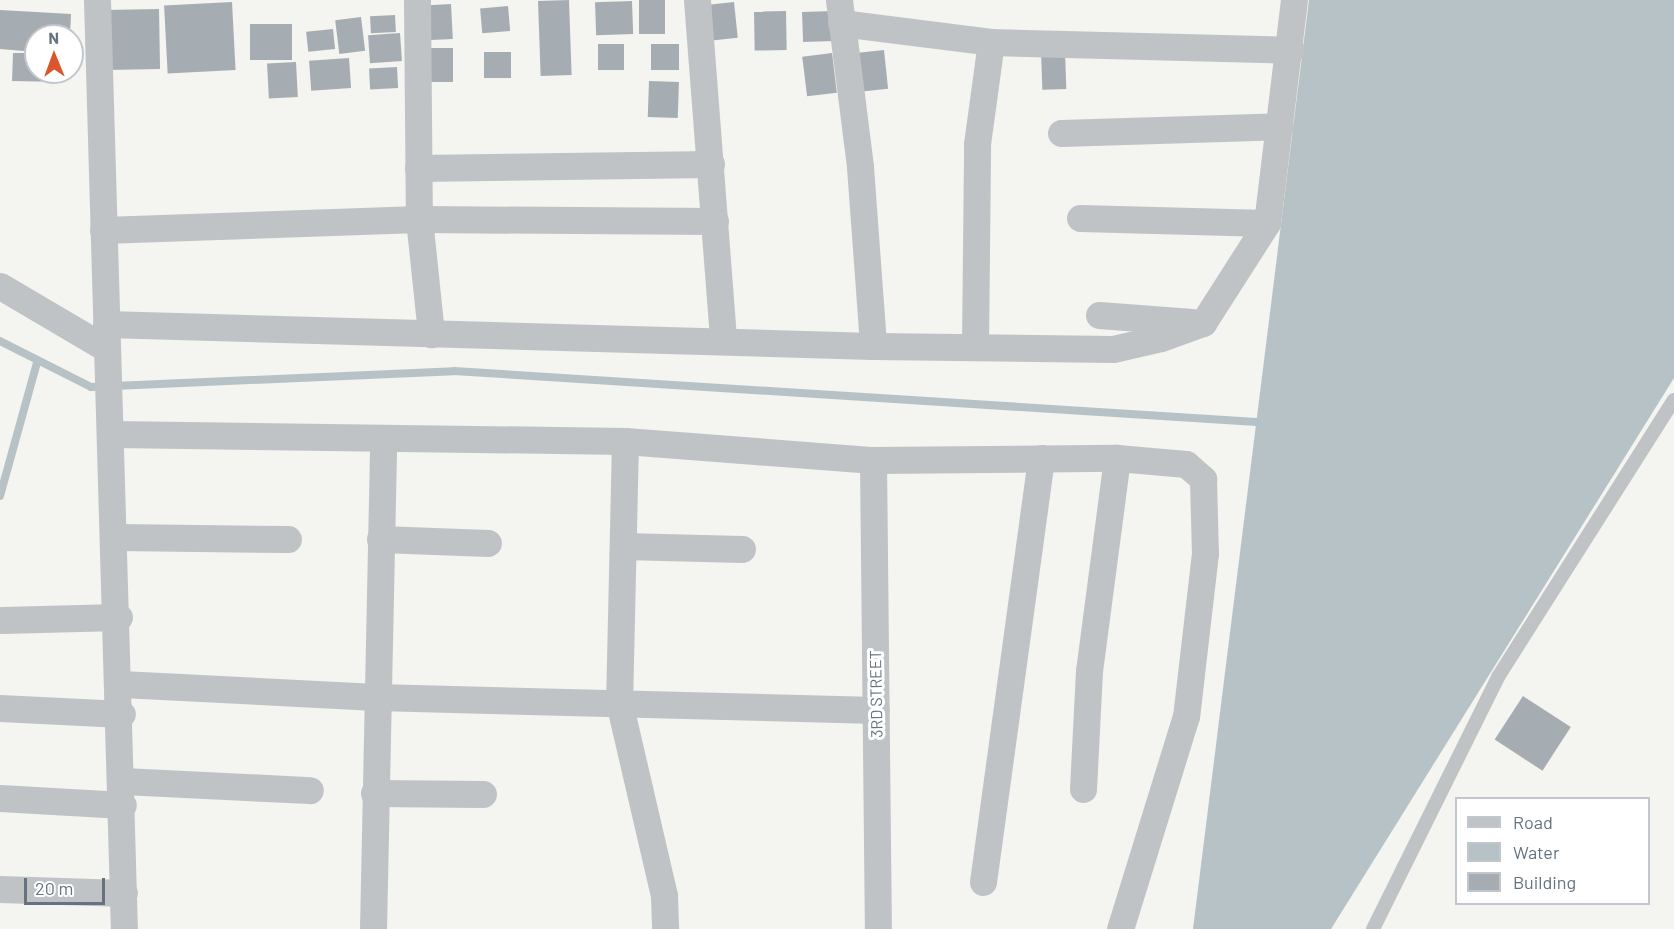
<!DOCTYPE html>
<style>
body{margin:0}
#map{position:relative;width:1674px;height:929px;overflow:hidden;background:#f4f4f0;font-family:Barlow,sans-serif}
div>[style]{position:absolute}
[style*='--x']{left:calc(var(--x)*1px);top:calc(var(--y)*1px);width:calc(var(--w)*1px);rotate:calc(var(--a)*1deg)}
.water>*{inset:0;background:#b7c2c6}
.stream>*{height:8px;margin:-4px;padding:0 4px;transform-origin:4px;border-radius:4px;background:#b7c2c6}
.building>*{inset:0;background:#a6adb2;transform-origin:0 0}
.service>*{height:14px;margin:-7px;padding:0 7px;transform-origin:7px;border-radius:7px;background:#bfc3c6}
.minor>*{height:27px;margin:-13.5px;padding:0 13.5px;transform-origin:13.5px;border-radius:13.5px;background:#bfc3c6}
span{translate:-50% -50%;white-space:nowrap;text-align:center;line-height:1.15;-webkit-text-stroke:6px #fff;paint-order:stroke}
.street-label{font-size:16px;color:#64737f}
.legend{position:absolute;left:1455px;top:797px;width:195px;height:108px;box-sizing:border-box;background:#fff;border:2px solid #c1c7cc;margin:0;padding:8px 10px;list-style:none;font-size:18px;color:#64737f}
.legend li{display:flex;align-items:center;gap:12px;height:30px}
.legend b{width:30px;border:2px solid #c1c7cc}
.north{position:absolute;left:24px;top:24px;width:60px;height:60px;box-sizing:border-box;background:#fff;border:2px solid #c1c7cc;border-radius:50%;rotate:359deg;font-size:16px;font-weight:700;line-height:24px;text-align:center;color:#64737f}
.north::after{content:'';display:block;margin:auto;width:21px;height:27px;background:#d9572b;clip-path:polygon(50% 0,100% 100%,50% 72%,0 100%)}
.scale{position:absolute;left:24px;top:878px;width:81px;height:27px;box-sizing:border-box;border:3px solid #64737f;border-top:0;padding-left:8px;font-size:18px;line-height:21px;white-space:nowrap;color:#64737f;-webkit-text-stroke:4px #fff;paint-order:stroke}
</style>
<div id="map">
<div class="water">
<div style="clip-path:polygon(1309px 0,1674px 0,1674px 378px,1331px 929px,1193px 929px)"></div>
</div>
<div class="stream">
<div style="--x:0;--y:341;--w:102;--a:26.8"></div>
<div style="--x:91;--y:387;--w:363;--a:-2.5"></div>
<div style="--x:454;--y:371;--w:804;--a:3.64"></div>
<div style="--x:0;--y:496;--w:138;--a:-74.5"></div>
</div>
<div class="building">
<div style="left:569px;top:0;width:75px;height:31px;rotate:88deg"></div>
<div style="left:639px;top:0;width:26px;height:34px"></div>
<div style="left:632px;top:1px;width:33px;height:37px;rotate:88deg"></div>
<div style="left:232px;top:2px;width:68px;height:68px;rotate:87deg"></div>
<div style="left:734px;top:2px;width:36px;height:28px;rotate:84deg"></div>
<div style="left:451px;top:4px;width:35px;height:27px;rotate:87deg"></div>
<div style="left:508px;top:6px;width:25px;height:28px;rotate:85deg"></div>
<div style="left:159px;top:9px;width:60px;height:53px;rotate:89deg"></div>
<div style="clip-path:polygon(0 10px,71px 14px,70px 36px,36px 36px,36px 52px,0 49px)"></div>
<div style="left:786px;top:11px;width:39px;height:32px;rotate:89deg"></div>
<div style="left:833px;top:11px;width:30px;height:31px;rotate:88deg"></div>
<div style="left:395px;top:15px;width:17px;height:25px;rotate:87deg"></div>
<div style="left:361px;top:17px;width:34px;height:26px;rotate:83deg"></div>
<div style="left:292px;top:24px;width:36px;height:42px;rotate:90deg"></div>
<div style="left:333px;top:29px;width:20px;height:27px;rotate:84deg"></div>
<div style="left:400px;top:33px;width:28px;height:32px;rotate:86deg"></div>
<div style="left:598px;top:44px;width:26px;height:26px"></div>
<div style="left:651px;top:44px;width:28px;height:26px"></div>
<div style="left:428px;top:48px;width:25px;height:34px"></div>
<div style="left:884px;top:50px;width:39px;height:28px;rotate:84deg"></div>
<div style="left:1065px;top:51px;width:38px;height:24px;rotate:88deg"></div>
<div style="left:484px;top:52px;width:27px;height:26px"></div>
<div style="clip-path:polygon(13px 53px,36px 53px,36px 72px,63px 72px,62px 82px,12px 81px)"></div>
<div style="left:832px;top:53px;width:40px;height:30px;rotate:83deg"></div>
<div style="left:349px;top:58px;width:30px;height:40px;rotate:86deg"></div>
<div style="left:296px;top:62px;width:35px;height:29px;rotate:87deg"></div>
<div style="left:397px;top:67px;width:21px;height:28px;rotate:87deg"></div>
<div style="left:649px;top:81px;width:30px;height:36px;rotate:2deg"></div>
<div style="left:1523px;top:696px;width:57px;height:52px;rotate:33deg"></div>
</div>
<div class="service">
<div style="--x:1373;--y:929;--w:281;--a:-63.6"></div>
<div style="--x:1498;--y:677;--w:328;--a:-57.6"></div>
</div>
<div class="minor">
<div style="--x:97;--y:0;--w:929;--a:88.34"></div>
<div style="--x:417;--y:0;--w:219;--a:89.5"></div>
<div style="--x:419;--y:219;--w:116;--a:84"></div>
<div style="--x:697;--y:0;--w:342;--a:85.6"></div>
<div style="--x:839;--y:0;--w:168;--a:82.8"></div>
<div style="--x:860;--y:167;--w:179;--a:85.8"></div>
<div style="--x:841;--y:23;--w:151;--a:7.2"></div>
<div style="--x:991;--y:42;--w:300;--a:1.5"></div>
<div style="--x:1061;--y:133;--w:219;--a:-1.8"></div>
<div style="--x:418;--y:168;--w:293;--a:-0.8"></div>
<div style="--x:1080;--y:218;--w:187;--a:1.5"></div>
<div style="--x:103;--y:230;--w:316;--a:-2"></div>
<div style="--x:419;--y:219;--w:296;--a:0.4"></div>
<div style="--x:0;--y:286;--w:124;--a:30.5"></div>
<div style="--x:1099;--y:315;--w:93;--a:4.3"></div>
<div style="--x:106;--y:324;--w:767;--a:1.64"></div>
<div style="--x:873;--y:346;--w:240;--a:0.7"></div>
<div style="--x:1113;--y:349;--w:49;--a:-12.9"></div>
<div style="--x:1161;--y:338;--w:45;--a:-19.7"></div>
<div style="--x:1203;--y:323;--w:119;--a:-57.4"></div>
<div style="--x:1267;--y:223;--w:225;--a:-83.1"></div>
<div style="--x:975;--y:346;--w:202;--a:-89.4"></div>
<div style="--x:977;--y:144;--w:103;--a:-82.2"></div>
<div style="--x:113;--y:434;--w:512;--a:0.78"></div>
<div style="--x:625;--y:441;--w:249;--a:4.4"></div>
<div style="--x:873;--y:460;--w:244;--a:-0.5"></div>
<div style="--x:1117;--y:458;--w:69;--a:5"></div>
<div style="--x:1186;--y:464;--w:23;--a:41"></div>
<div style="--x:1203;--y:479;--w:74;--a:88.5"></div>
<div style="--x:1205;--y:553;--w:164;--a:96.6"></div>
<div style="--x:1186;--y:716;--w:223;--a:107.2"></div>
<div style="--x:625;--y:441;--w:261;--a:91.3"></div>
<div style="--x:619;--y:702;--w:199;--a:76.9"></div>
<div style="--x:664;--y:896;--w:33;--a:88"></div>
<div style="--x:873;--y:460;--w:469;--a:89.4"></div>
<div style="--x:117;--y:537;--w:171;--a:0.7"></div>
<div style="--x:380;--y:539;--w:108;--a:2.1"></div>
<div style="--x:623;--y:546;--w:119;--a:1.4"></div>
<div style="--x:2;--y:620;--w:117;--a:-1.5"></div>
<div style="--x:121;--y:684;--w:255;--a:2.9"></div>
<div style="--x:376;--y:697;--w:500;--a:1.49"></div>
<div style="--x:0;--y:708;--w:122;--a:2.8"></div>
<div style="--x:123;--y:781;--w:187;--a:2.8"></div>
<div style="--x:1083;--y:789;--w:118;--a:-87.1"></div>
<div style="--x:1089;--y:671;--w:215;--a:-82.5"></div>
<div style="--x:374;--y:793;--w:109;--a:0.5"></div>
<div style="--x:0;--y:798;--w:123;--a:3.3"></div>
<div style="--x:983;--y:882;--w:428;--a:-82.2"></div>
<div style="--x:0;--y:889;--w:124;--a:1.8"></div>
<div style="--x:373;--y:929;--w:489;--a:-88.8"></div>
</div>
<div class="street-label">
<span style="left:876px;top:694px;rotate:-91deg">3RD STREET</span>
</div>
<ul class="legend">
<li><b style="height:8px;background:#bfc3c6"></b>Road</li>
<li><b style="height:16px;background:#b7c2c6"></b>Water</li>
<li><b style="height:16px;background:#a6adb2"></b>Building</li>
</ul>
<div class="north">N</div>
<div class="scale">20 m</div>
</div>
